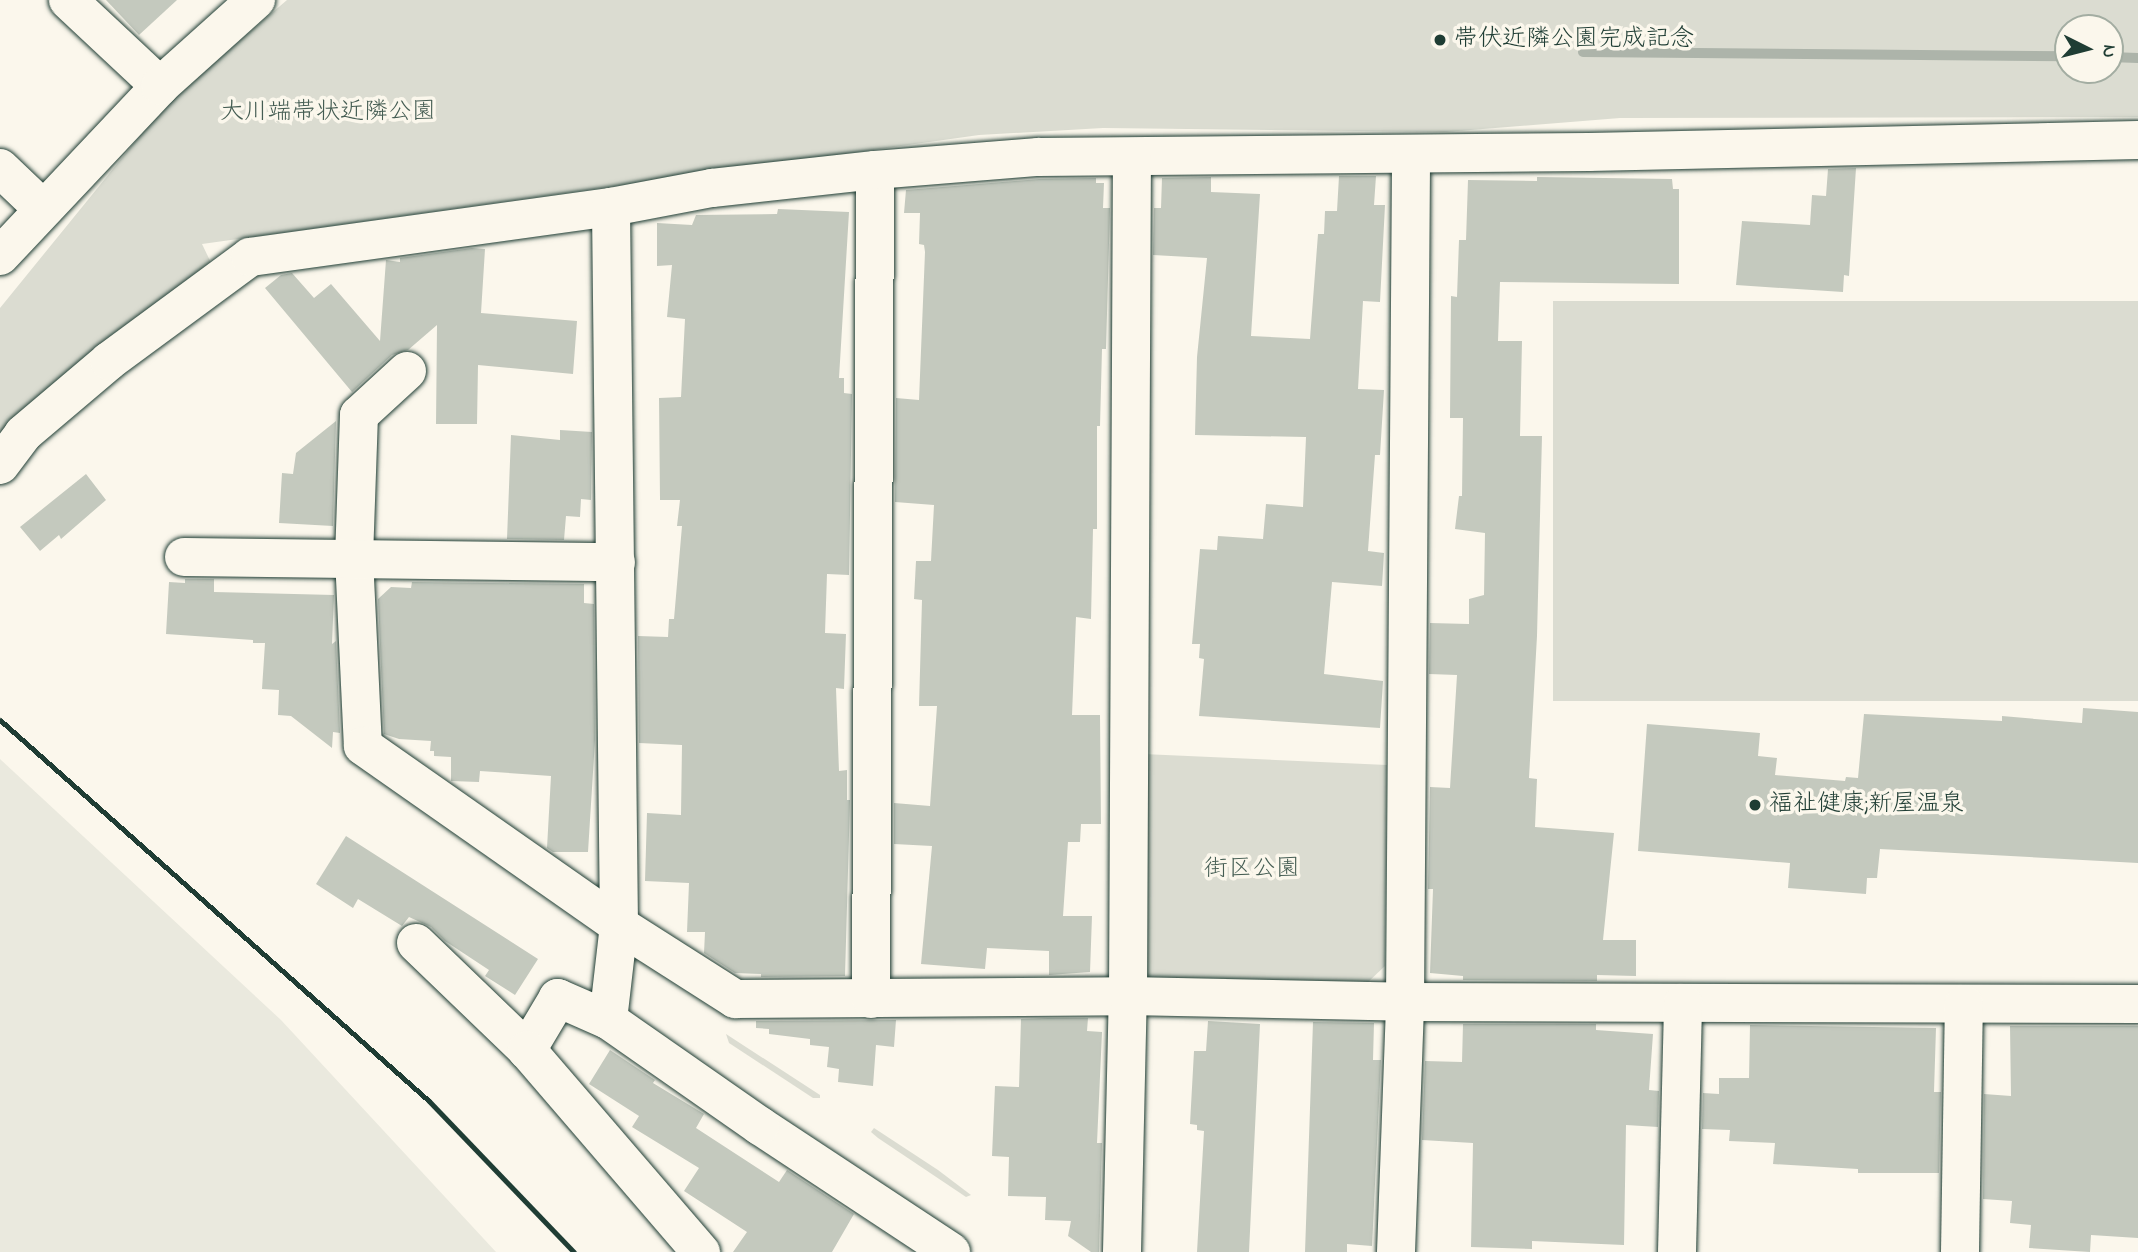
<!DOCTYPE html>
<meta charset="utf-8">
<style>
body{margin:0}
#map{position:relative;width:2138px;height:1252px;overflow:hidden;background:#fbf7ec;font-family:"Indie Flower","Klee One",sans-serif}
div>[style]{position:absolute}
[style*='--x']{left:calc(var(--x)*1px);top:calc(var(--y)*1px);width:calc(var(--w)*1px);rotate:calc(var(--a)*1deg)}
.built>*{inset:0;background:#eae9de}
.green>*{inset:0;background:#dbdcd1;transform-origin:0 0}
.stream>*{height:10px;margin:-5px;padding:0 5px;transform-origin:5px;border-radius:5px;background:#adb4aa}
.building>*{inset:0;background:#c4c9be}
.roads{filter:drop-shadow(0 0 2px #1f3d34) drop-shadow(0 0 2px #1f3d34)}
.minor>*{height:38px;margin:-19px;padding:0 19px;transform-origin:19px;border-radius:19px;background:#fbf7ec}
.rail>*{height:5px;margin:-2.5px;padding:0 2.5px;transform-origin:2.5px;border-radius:2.5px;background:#1f3d34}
.dots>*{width:19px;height:19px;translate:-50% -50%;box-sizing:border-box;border:4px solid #fbf7ec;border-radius:50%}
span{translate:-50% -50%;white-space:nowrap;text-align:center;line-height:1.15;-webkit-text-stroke:7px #fbf7ec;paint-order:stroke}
.poi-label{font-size:24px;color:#1f3d34}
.left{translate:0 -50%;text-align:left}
.park-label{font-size:24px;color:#455d53}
.north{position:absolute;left:2054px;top:14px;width:70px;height:70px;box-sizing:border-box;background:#fbf7ec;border:2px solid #a3ada2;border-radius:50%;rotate:96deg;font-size:19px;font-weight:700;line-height:28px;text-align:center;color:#1f3d34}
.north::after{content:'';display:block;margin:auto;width:24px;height:32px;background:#1f3d34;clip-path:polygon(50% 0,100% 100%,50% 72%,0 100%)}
</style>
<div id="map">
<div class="built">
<div style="clip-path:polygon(0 759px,281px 1020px,496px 1252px,0 1252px)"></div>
</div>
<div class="green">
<div style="clip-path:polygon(evenodd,287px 0,2138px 0,2138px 117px,1620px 118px,1446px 132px,1103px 128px,979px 135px,202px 244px,215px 271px,0 448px,0 308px,165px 105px,287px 0,2068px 28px,2110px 28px,2110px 70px,2068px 70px,2068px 28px)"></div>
<div style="left:1553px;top:301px;width:585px;height:400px"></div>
<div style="clip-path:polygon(1143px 754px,1387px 765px,1385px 966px,1367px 983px,1149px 980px,1136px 966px)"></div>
<div style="clip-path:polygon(726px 1034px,820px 1095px,820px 1098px,813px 1098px,729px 1043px)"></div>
<div style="clip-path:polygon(874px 1128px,938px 1170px,971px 1195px,966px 1197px,878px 1138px,871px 1132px)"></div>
</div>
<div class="stream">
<div style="--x:1583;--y:52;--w:485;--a:0.5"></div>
<div style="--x:2110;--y:57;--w:28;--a:2"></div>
</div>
<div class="building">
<div style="clip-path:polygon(106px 0,177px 0,139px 35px)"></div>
<div style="clip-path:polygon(1856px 168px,1849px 276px,1844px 275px,1843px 292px,1736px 285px,1742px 221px,1810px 225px,1812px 195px,1826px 196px,1828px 169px)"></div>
<div style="clip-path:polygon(1339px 176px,1376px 176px,1374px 205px,1385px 205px,1380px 302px,1363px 301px,1358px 389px,1384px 390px,1380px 455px,1375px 455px,1368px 551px,1384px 553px,1382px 586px,1332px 582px,1324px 674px,1383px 681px,1380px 728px,1199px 716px,1204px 659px,1199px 658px,1200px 644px,1192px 644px,1200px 549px,1217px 550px,1218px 536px,1263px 539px,1266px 504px,1303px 507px,1306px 437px,1195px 435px,1197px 357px,1207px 258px,1153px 255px,1154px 208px,1161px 208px,1162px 178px,1211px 177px,1211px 192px,1260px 194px,1251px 336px,1310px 339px,1318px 234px,1324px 234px,1325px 211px,1337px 211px)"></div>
<div style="clip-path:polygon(1537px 177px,1672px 179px,1673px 189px,1679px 189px,1679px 284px,1500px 282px,1498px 341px,1522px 341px,1520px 436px,1542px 436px,1537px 636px,1529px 778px,1537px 779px,1535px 827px,1614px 833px,1603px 940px,1636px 940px,1636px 976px,1597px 975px,1597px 981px,1463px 980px,1463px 976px,1430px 973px,1433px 889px,1428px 889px,1430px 787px,1450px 788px,1457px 675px,1429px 674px,1430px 623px,1469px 624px,1469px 599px,1484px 595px,1485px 533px,1455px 529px,1459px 496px,1462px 496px,1463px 418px,1450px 418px,1451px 296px,1457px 297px,1459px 240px,1466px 240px,1468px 180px,1537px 181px)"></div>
<div style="clip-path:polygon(1096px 178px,1096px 183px,1104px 183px,1103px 208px,1110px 208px,1106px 349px,1102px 349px,1100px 426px,1097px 426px,1097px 529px,1093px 529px,1091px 619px,1076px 617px,1072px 715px,1100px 715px,1101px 824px,1081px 824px,1080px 842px,1068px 842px,1063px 916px,1092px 916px,1090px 972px,1049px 975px,1049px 951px,987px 948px,985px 969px,921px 964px,932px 846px,894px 844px,894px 803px,930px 806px,937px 706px,919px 706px,922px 600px,914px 599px,916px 561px,931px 561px,934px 505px,895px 502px,896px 398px,919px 400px,925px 252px,924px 245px,919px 244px,920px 213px,904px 213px,906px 190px,1039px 179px)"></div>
<div style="clip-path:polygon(778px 209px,849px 212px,839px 378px,844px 378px,844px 393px,852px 394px,849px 575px,827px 574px,825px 633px,846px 634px,844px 689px,836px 688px,839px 771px,847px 770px,847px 800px,850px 800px,845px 976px,761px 977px,761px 974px,735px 973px,704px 953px,705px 932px,687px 932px,689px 883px,645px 881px,647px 813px,681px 815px,682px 745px,639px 743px,638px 636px,668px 637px,669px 619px,674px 619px,682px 526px,677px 526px,680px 500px,660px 500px,659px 398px,681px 397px,685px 319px,667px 317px,672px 265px,657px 266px,657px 223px,692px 225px,696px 215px,777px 214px)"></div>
<div style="clip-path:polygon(472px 248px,485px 249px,481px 313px,577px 321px,573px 374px,478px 365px,477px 424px,436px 424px,437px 325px,408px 350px,392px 355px,352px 392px,265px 288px,281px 275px,292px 273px,314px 298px,331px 284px,380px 341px,386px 260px,400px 262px,400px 258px)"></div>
<div style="clip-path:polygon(336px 421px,333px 526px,279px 523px,282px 473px,293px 474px,296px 453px)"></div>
<div style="clip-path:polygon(560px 430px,592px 432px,591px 500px,581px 499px,580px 517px,566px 516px,564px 540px,507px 539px,511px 435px,560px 440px)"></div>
<div style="clip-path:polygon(86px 474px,106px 500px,61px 539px,59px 535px,40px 551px,20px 527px)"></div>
<div style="clip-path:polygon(185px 579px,214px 579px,214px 592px,334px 595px,332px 644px,336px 641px,340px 733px,333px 732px,332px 748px,291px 716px,278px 715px,279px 690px,262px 689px,265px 643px,253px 643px,253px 640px,166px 634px,169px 582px,185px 583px)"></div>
<div style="clip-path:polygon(412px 582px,584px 584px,584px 603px,594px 604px,595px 740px,588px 852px,553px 852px,547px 848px,551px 776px,480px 771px,479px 782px,451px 781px,451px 757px,434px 756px,434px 751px,430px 751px,431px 741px,399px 739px,384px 734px,378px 599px,391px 587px,411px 588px)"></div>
<div style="clip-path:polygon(2083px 708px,2138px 712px,2138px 863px,1880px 849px,1877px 878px,1867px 878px,1866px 894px,1788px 888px,1790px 863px,1638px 851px,1647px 724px,1760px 733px,1758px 756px,1777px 758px,1775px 775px,1845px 781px,1846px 777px,1858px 778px,1864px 714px,2002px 721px,2002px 716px,2082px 723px)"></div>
<div style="clip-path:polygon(346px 836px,538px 959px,515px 995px,485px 976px,489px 970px,445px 941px,431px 927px,409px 917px,402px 926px,358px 899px,353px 908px,316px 884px)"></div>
<div style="clip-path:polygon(1048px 1018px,1088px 1018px,1087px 1031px,1102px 1032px,1097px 1143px,1102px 1143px,1099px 1252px,1091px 1252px,1068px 1236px,1071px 1221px,1045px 1220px,1046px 1197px,1008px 1196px,1009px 1157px,992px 1156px,995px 1086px,1019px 1087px,1021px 1019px)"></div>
<div style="clip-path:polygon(896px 1020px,894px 1047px,876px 1045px,873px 1086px,838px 1082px,839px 1069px,827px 1067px,829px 1047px,810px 1045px,810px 1039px,769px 1034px,769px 1029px,756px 1028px,756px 1021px)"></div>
<div style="clip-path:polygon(1208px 1021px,1260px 1024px,1249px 1252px,1197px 1252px,1204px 1131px,1197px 1130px,1197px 1125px,1190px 1124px,1194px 1051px,1206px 1051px)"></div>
<div style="clip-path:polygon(1313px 1022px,1374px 1023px,1373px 1060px,1381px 1060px,1372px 1246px,1347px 1244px,1347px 1252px,1305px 1252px)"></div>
<div style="clip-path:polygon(1463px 1024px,1596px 1024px,1596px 1030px,1653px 1034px,1649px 1090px,1659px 1091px,1658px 1127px,1626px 1125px,1624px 1245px,1532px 1241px,1532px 1249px,1471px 1247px,1473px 1143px,1422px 1140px,1425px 1061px,1462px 1062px)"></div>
<div style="clip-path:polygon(1750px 1025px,1936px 1028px,1934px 1092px,1941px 1092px,1939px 1173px,1858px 1173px,1858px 1169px,1773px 1164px,1775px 1143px,1729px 1141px,1730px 1130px,1702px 1129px,1703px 1093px,1719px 1094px,1719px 1078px,1749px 1078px)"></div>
<div style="clip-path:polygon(2010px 1026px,2138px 1026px,2138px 1238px,2091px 1235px,2090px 1252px,2029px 1248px,2031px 1225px,2010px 1223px,2012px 1201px,1983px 1199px,1984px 1094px,2011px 1096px)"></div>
<div style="clip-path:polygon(610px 1050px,655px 1080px,653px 1083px,704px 1114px,696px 1128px,779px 1182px,787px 1170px,854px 1214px,832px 1252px,733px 1252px,747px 1232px,684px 1191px,699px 1168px,632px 1127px,639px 1116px,589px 1084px)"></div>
</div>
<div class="roads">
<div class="minor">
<div style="--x:68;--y:0;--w:126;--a:43.1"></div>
<div style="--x:0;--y:168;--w:58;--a:43.6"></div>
<div style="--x:0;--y:256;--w:233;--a:-46.7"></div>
<div style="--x:160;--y:86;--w:129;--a:-41.9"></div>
<div style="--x:407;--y:371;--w:65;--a:137.5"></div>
<div style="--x:359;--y:415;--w:142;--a:92"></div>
<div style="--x:354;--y:557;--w:189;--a:87.3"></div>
<div style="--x:363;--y:746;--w:312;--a:35"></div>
<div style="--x:619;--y:925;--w:138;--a:32.5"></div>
<div style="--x:735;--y:999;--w:393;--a:-0.4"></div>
<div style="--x:1128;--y:996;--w:277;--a:1.2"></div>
<div style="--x:1405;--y:1002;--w:733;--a:0.16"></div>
<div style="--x:0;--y:465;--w:39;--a:-53"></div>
<div style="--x:23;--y:434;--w:113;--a:-40.3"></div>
<div style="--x:109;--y:361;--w:175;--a:-36.4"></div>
<div style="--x:250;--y:257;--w:364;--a:-7.9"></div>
<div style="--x:184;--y:557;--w:432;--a:0.7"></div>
<div style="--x:416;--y:943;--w:154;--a:43.9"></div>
<div style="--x:871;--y:999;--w:829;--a:-89.72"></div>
<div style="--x:608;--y:1020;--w:55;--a:-156.3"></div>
<div style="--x:558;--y:998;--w:61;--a:120.8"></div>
<div style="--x:527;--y:1050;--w:267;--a:49.3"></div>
<div style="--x:951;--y:1252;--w:229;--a:-146.6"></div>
<div style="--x:760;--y:1126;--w:185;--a:-145.1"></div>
<div style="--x:608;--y:1020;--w:96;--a:-83.4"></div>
<div style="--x:619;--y:925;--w:718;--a:-90.64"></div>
<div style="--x:611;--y:207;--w:103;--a:-10.7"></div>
<div style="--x:712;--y:188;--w:164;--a:-6.3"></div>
<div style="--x:875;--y:170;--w:164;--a:-4.6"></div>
<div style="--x:1038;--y:157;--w:551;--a:-0.52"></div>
<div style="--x:1589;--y:152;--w:549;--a:-1.25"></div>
<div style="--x:1122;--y:1252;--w:256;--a:-88.7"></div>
<div style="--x:1128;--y:996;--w:839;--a:-89.73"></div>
<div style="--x:1396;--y:1252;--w:250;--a:-87.9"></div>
<div style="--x:1405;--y:1002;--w:848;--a:-89.59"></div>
<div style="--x:1677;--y:1252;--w:249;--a:-88.6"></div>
<div style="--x:1960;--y:1252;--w:248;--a:-89.1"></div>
</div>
</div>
<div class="rail">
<div style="--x:0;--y:720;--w:574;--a:41.61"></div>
<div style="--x:429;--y:1101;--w:209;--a:46.2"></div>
</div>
<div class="dots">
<div style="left:1440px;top:40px;background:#1f3d34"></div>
<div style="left:1755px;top:805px;background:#1f3d34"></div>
</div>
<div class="poi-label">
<span class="left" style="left:1454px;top:40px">帯伏近隣公園完成記念</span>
<span class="left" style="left:1769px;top:805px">福祉健康;新屋温泉</span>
</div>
<div class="park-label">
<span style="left:328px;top:113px">大川端帯状近隣公園</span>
<span style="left:1252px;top:870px">街区公園</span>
</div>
<div class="north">N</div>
</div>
